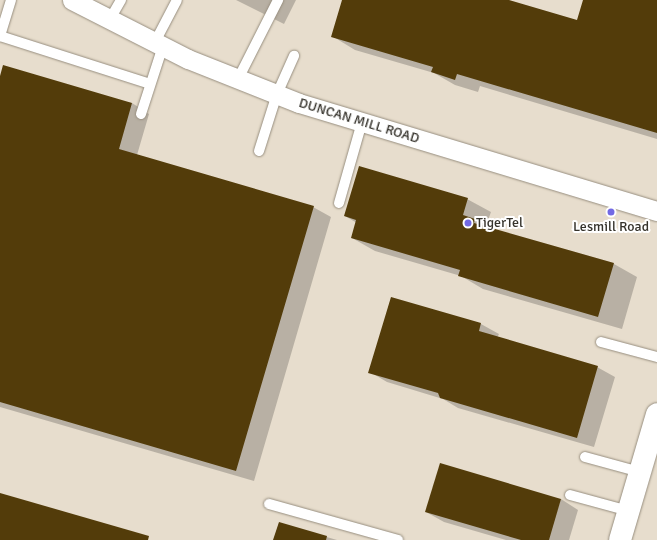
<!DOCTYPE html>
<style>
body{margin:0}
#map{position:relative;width:657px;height:540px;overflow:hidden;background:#e7ddcd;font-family:Signika,sans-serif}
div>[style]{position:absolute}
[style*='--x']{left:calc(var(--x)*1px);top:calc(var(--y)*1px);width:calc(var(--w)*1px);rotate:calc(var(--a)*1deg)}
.shadow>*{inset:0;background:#0003}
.building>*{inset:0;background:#533c0a}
.roads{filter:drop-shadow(0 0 1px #978e7f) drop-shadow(0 0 1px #978e7f)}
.lane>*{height:10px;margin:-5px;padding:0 5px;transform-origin:5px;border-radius:5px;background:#fff}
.street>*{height:19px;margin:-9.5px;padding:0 9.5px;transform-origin:9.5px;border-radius:9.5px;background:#fff}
.secondary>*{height:22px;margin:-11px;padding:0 11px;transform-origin:11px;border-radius:11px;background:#fff}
.dots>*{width:11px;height:11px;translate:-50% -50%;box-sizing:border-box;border:2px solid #fff;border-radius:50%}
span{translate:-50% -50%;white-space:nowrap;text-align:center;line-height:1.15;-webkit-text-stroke:4px #fff;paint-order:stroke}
.street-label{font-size:14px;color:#36332c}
.poi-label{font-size:14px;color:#36332c}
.left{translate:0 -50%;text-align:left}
</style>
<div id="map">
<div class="shadow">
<div style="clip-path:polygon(236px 0,296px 0,284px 24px)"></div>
<div style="clip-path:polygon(343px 0,505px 0,577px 21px,584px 0,657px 0,657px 139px,480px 86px,478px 92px,455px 85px,434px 73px,355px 50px,332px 36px)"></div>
<div style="clip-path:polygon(0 80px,132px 103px,149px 114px,137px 155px,313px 207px,331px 217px,254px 481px,0 407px)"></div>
<div style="clip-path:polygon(467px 199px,491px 212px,486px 226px,490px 229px,614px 264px,637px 277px,622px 329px,483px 289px,461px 276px,375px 251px,352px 238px,357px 223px,345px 216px)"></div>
<div style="clip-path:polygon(391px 298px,481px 324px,499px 334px,497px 338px,597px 367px,615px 377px,594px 447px,458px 408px,443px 399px,387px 382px,370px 372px)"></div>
<div style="clip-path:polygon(561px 499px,578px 510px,569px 540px,506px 540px,444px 522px,426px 512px)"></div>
<div style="clip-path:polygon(279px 523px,337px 540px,274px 540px)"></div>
</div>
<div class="building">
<div style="clip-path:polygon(342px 0,509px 0,577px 20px,583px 0,657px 0,657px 133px,457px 74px,455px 80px,431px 72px,433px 67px,331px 37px)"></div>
<div style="clip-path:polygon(3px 65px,132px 103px,119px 149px,314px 206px,236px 471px,0 402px,0 76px)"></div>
<div style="clip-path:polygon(359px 166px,468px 198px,463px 215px,475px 219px,474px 223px,614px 263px,598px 317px,458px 276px,460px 270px,351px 238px,356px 220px,344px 216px)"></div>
<div style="clip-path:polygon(391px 297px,481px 323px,479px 331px,598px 366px,577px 438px,440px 398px,438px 393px,368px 373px)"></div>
<div style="clip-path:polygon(440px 463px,561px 499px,549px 540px,521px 540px,425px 512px)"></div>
<div style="clip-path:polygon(0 493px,149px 536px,148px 540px,0 540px)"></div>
<div style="clip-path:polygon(279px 522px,327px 536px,326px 540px,273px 540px)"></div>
</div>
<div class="roads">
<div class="lane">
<div style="--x:11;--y:0;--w:38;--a:107"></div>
<div style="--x:0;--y:36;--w:157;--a:17.7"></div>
<div style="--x:110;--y:19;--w:22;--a:-60"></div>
<div style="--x:155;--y:42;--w:47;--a:-62.4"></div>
<div style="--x:238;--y:79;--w:89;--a:-63.1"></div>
<div style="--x:141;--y:114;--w:71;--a:-72.1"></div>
<div style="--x:259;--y:151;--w:60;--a:-72.5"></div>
<div style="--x:277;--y:94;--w:42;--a:-65.9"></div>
<div style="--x:339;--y:203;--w:84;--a:-74.1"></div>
<div style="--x:601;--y:342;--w:58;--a:15"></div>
<div style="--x:585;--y:457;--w:57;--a:15.3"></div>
<div style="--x:570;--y:495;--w:61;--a:15.2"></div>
<div style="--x:269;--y:504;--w:134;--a:15.6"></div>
</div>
<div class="street">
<div style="--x:72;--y:0;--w:130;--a:27"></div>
<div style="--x:188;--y:59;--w:119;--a:21.6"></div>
<div style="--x:299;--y:103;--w:374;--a:16.8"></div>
</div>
<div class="secondary">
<div style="--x:620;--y:540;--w:131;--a:-73.6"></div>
</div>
</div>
<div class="dots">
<div style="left:611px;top:212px;background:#7269e4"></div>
<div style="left:468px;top:223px;background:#7269e4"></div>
</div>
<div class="street-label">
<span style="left:359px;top:121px;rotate:17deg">DUNCAN MILL ROAD</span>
</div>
<div class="poi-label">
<span class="left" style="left:476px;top:223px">TigerTel</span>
<span style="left:611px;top:227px">Lesmill Road</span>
</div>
</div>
